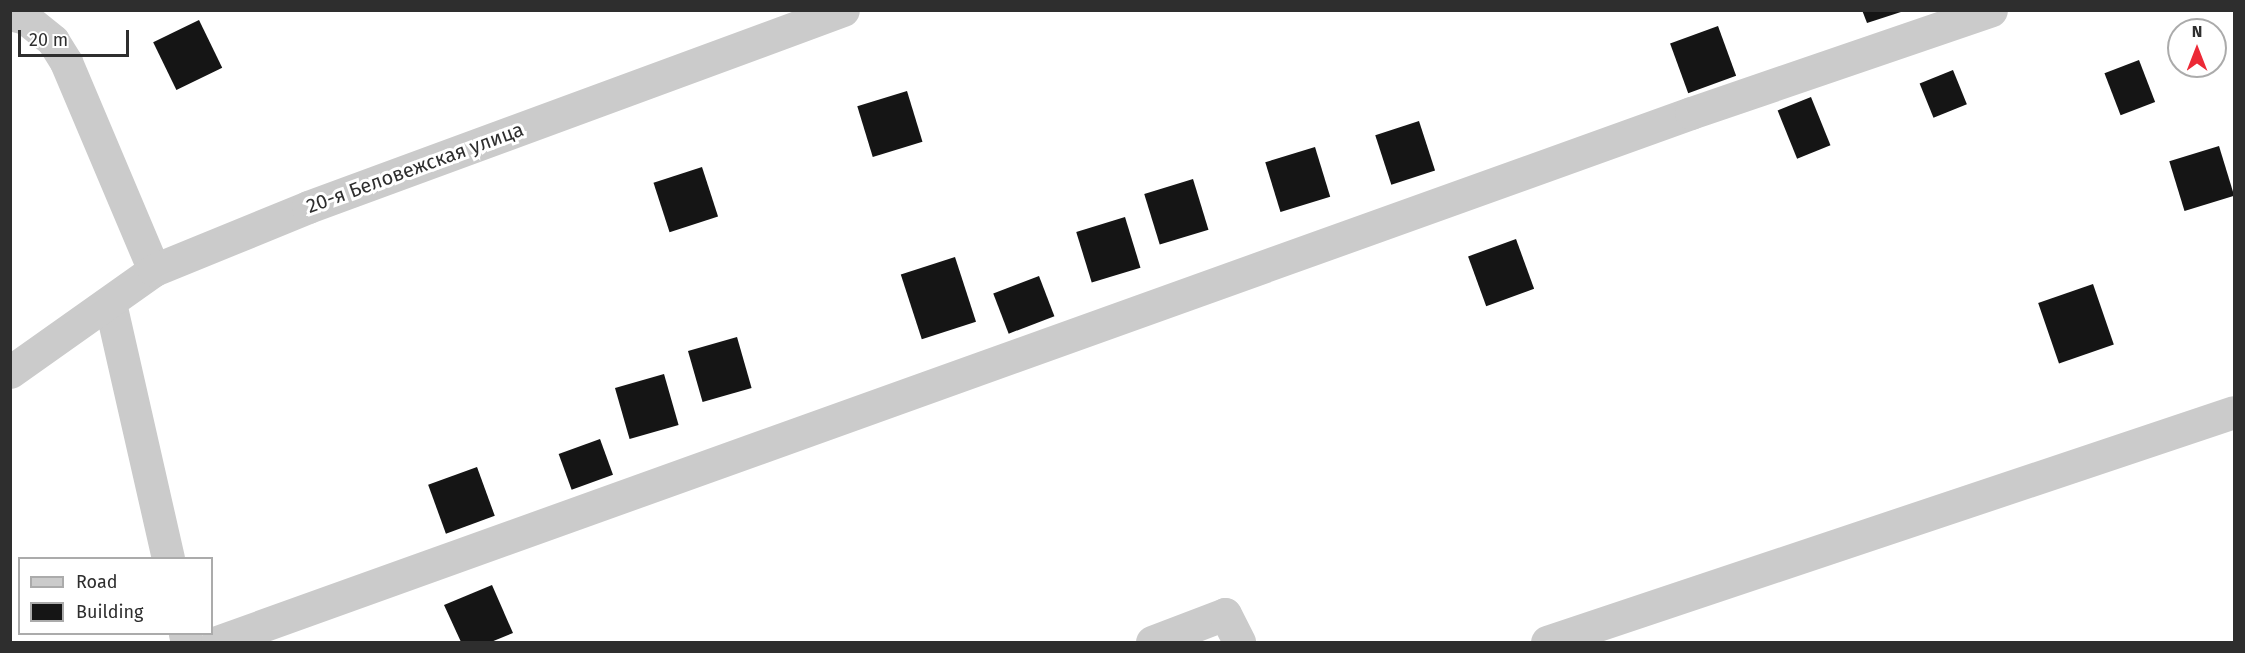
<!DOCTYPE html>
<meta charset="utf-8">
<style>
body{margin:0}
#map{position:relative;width:2245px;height:653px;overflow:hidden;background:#fff;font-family:"Fira Sans",sans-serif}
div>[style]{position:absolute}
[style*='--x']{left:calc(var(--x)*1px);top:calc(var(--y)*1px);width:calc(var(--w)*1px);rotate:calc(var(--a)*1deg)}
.building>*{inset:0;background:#151515;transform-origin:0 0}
.street>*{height:33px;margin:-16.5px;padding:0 16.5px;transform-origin:16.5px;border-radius:16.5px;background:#cbcbcb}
span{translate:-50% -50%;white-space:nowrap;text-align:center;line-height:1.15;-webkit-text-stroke:6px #fff;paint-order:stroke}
.street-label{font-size:20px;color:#2e2e2e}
.frame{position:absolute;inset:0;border:12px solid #2e2e2e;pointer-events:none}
.legend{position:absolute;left:18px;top:557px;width:195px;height:78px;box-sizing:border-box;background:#fff;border:2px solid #ababab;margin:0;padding:8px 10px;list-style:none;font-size:18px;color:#2e2e2e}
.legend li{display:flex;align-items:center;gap:12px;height:30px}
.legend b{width:30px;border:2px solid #ababab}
.north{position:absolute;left:2167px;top:18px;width:60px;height:60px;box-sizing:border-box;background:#fff;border:2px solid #ababab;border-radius:50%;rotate:0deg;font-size:16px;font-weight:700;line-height:24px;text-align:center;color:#2e2e2e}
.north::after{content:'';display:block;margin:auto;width:21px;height:27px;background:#ec2936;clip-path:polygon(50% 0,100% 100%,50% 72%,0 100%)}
.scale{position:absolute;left:18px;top:30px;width:111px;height:27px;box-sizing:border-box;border:3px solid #2e2e2e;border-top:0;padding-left:8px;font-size:18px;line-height:21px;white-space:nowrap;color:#2e2e2e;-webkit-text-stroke:4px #fff;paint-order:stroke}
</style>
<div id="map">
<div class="building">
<div style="clip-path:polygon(1862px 10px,1904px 10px,1904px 11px,1867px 23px)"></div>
<div style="left:199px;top:20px;width:53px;height:51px;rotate:64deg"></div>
<div style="left:1718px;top:26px;width:53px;height:51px;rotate:70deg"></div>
<div style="left:2139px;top:60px;width:45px;height:37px;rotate:69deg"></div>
<div style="left:1953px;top:70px;width:37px;height:36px;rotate:68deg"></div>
<div style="left:907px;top:91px;width:53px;height:52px;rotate:73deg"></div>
<div style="left:1811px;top:97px;width:52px;height:36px;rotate:68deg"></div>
<div style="left:1419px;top:121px;width:52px;height:46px;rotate:72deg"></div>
<div style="left:2219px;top:146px;width:52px;height:52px;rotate:73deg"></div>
<div style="left:1315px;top:147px;width:52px;height:52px;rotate:73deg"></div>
<div style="left:702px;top:167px;width:52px;height:51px;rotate:72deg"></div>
<div style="left:1193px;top:179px;width:53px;height:51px;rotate:73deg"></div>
<div style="left:1125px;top:217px;width:53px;height:51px;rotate:73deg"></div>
<div style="left:1516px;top:239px;width:53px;height:51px;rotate:70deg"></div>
<div style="left:955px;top:257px;width:68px;height:57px;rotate:72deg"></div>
<div style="left:1039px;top:276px;width:43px;height:49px;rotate:69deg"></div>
<div style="left:2093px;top:284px;width:64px;height:58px;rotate:71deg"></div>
<div style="left:737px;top:337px;width:53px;height:51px;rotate:74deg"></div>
<div style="left:664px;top:374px;width:53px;height:51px;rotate:74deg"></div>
<div style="left:600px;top:439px;width:38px;height:44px;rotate:70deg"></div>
<div style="left:477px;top:467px;width:52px;height:52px;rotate:70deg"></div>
<div style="clip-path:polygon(492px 585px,513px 633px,491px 642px,461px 642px,444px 605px)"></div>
</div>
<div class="street">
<div style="--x:10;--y:14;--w:16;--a:15"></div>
<div style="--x:25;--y:18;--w:36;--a:39"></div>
<div style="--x:53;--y:41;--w:25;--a:58"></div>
<div style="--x:66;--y:62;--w:226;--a:67.1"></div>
<div style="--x:110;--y:303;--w:262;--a:77.2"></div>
<div style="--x:10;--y:372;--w:176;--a:-35.3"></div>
<div style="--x:154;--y:270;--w:166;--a:-22.2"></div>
<div style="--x:308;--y:207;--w:570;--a:-20.21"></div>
<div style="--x:185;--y:634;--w:8;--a:76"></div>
<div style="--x:217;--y:642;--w:1566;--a:-19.74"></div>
<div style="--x:1691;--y:113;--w:317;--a:-18.9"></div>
<div style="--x:1152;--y:642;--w:78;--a:-21"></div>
<div style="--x:1225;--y:614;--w:31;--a:63"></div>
<div style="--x:1547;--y:642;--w:724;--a:-18.51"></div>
</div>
<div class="street-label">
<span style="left:415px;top:168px;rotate:-20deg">20-я Беловежская улица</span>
</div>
<div class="frame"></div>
<ul class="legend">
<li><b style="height:8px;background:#cbcbcb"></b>Road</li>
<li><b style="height:16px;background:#151515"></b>Building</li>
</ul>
<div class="north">N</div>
<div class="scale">20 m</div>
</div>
